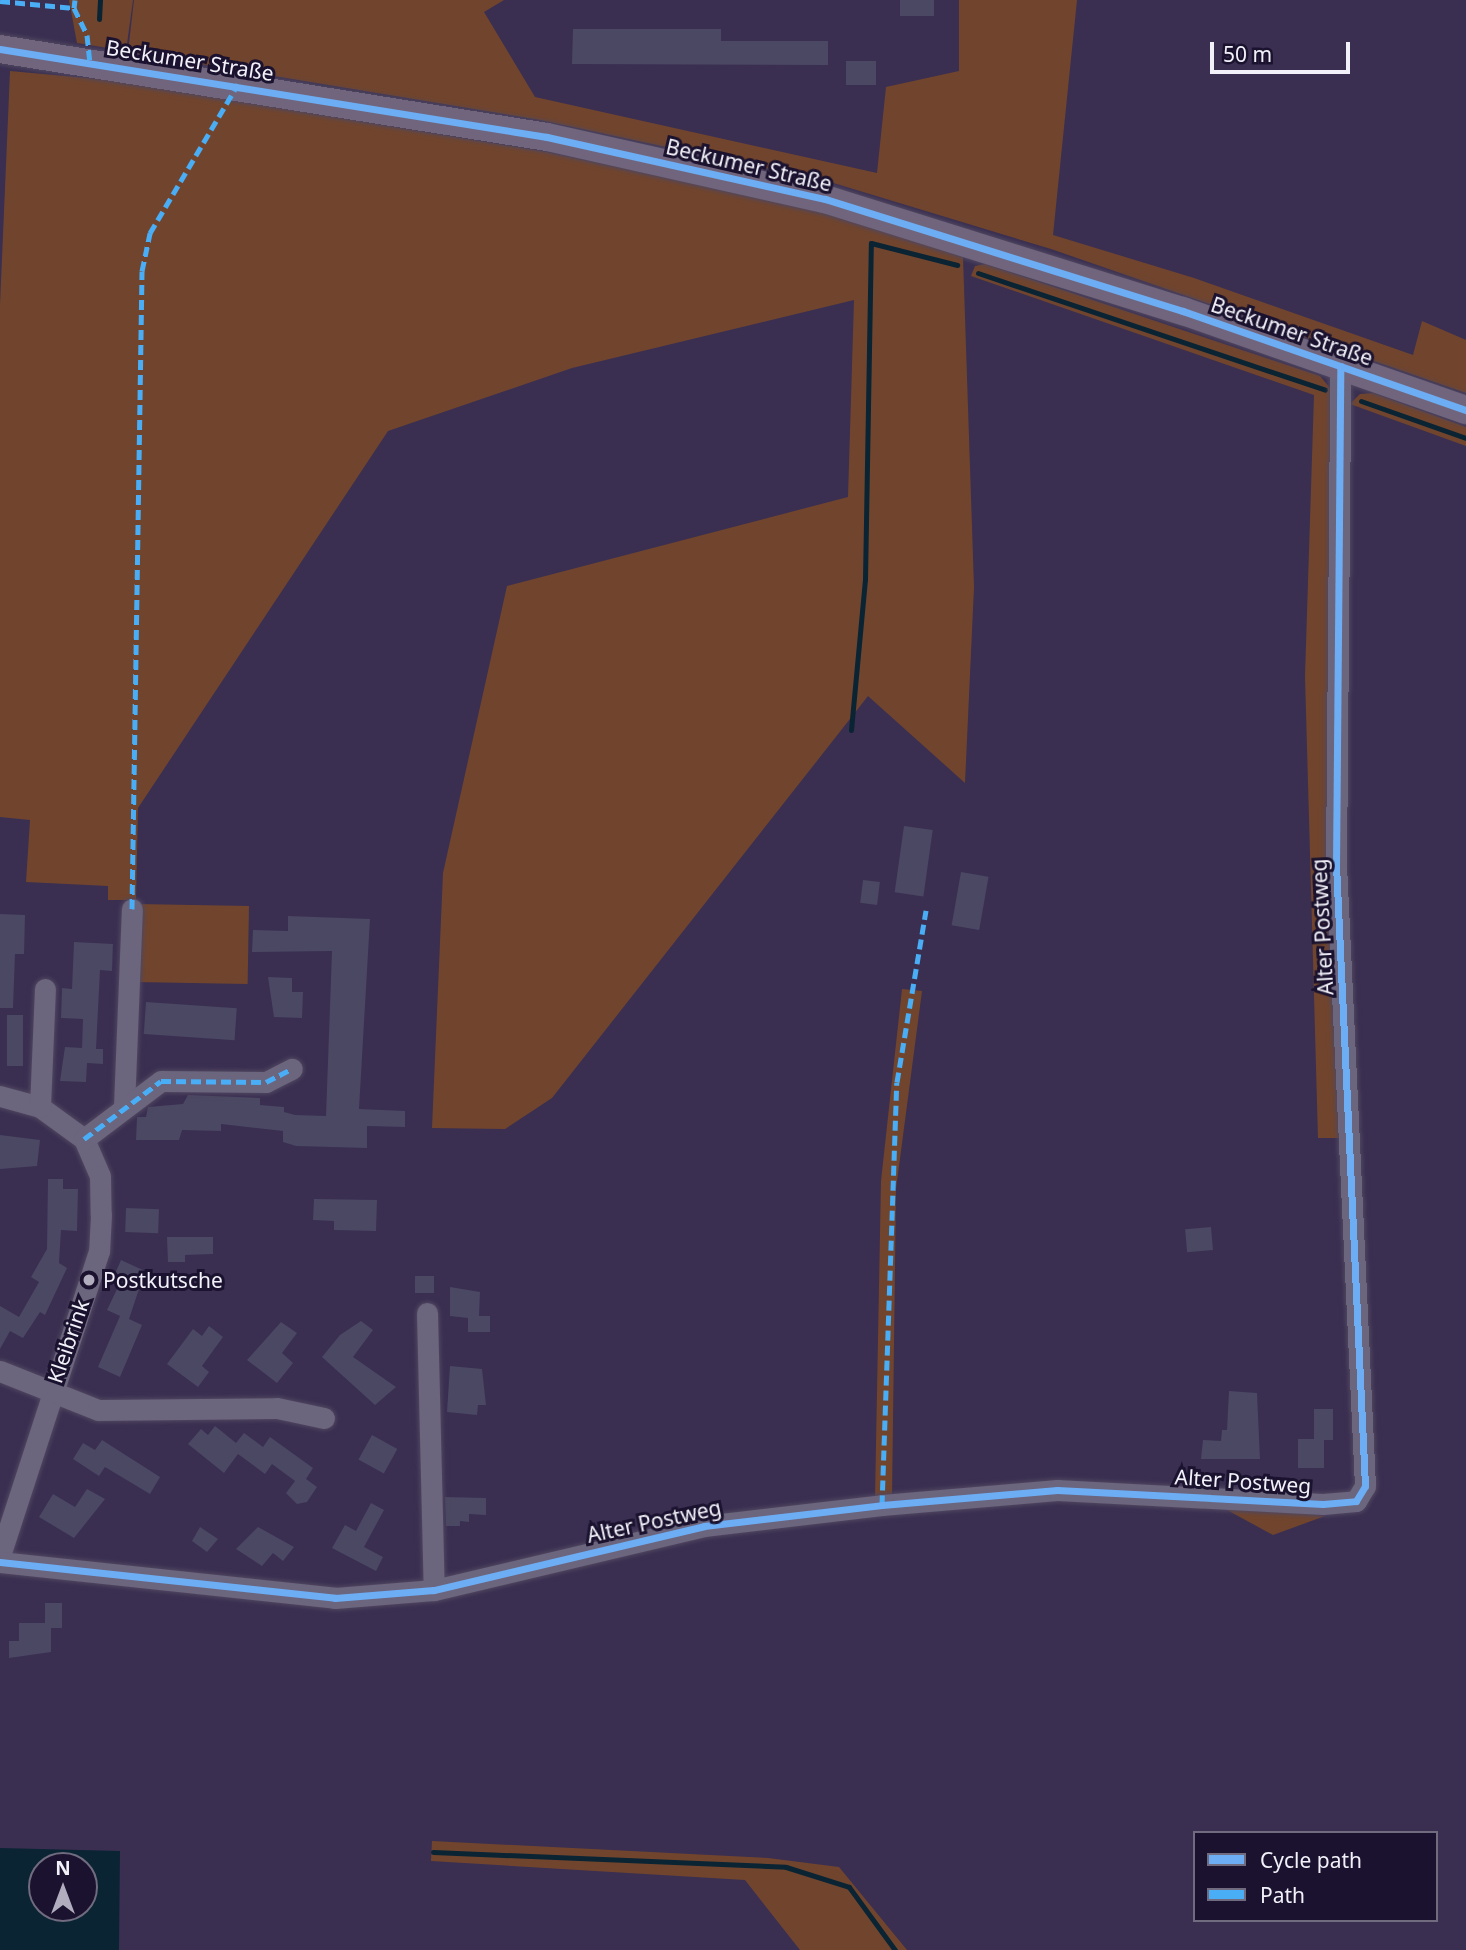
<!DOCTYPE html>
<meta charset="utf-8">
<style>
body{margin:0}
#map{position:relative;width:1466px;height:1950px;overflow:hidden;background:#3a2f51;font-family:"Noto Sans",sans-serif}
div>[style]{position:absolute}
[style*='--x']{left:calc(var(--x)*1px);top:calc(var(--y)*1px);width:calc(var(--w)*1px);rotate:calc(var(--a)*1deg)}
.green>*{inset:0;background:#71452d;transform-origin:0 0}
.water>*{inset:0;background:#0a2434}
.stream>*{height:5px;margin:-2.5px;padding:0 2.5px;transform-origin:2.5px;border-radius:2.5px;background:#0a2434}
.building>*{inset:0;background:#4b4863;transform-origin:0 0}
.roads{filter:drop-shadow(0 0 2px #504760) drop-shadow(0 0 2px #504760)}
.minor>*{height:21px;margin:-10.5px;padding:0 10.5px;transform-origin:10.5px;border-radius:10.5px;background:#6b657e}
.major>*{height:28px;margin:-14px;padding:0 14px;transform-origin:14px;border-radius:14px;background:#70657c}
.quiet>*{height:5px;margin-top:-2.5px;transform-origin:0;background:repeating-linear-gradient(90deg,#49aef6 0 10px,transparent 0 15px)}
.cycleway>*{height:7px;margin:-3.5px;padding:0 3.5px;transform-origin:3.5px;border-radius:3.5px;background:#6dadf4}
.dots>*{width:19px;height:19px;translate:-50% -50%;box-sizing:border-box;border:4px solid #1a122e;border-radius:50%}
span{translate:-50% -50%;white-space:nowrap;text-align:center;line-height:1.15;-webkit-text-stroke:6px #1a122e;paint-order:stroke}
.street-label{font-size:21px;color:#f2f1f9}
.poi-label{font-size:21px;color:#f2f1f9}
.left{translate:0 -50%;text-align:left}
.legend{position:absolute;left:1193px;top:1831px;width:245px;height:91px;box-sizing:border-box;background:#1a122e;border:2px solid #706b7f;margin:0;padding:9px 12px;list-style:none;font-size:21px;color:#f2f1f9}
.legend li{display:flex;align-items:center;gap:14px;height:35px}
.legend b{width:35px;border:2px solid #706b7f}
.north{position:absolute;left:28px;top:1852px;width:70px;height:70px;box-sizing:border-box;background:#1a122e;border:2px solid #706b7f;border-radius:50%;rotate:0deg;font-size:19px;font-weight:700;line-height:28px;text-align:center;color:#f2f1f9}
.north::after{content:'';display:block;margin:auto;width:24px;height:32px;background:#b2adbe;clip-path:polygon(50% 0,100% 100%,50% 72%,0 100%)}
.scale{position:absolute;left:1210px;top:42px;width:140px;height:32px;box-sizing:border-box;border:4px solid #f2f1f9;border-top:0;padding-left:9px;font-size:21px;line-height:24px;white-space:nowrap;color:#f2f1f9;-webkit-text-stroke:5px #1a122e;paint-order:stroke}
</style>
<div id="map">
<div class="green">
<div style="clip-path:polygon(69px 0,133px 0,126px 51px,77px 43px)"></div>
<div style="clip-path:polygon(134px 0,504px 0,484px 12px,535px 97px,877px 173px,886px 87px,959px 71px,959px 0,1077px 0,1053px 235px,1194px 278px,1413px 355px,1422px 321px,1466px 340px,1466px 393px,1051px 249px,830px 182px,540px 120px,128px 52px)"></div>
<div style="clip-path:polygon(10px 71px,109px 80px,547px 152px,823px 211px,963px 257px,974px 587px,965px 783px,868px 696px,552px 1098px,505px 1129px,432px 1128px,443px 873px,507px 586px,848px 497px,854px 300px,572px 368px,388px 431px,138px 808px,136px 900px,108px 900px,108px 886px,26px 882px,30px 820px,0 817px,0 305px)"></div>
<div style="clip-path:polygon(985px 264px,1320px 376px,1330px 388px,1347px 1138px,1318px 1138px,1305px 676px,1314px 395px,971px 276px,975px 266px)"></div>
<div style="clip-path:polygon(1373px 393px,1466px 427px,1466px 446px,1350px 404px,1360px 394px)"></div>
<div style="left:136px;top:904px;width:113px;height:78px;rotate:1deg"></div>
<div style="clip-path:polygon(902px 989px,922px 991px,896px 1189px,892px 1497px,875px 1498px,881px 1181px)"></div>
<div style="clip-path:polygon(1216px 1504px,1325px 1516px,1273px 1535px)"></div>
<div style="clip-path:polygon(432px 1841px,768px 1858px,839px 1867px,907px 1950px,800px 1950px,745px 1880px,431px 1861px)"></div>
</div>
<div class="water">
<div style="clip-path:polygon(evenodd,0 1848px,120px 1851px,119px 1950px,0 1950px,0 1848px,42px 1866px,84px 1866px,84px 1908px,42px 1908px,42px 1866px)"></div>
</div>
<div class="stream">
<div style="--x:99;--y:19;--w:19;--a:-87"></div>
<div style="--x:978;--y:273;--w:366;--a:18.6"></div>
<div style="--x:1361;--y:401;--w:111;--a:19.4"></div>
<div style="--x:851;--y:730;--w:152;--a:-84.7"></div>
<div style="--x:865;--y:579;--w:336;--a:-89"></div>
<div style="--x:871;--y:243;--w:89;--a:14.3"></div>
<div style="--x:433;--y:1852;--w:353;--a:2.4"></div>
<div style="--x:786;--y:1867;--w:66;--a:17.6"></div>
<div style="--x:849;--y:1887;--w:78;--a:53.9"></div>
</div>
<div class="building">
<div style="left:900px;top:0;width:34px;height:16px"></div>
<div style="clip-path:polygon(573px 29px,721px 29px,721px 41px,828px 41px,828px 65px,572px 64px)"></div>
<div style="left:846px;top:61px;width:30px;height:24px"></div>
<div style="left:904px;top:826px;width:29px;height:67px;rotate:8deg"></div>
<div style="left:961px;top:872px;width:28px;height:54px;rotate:10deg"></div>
<div style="left:863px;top:880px;width:17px;height:23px;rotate:7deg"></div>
<div style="clip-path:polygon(0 914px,25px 915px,24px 954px,15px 954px,13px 1008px,0 1008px)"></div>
<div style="clip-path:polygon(288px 916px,370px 919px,359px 1109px,405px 1111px,405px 1127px,367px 1126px,367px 1148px,296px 1146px,283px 1142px,283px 1131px,221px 1124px,221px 1131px,182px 1130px,179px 1140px,136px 1140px,137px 1117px,146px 1117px,148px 1107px,183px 1104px,188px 1095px,260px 1098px,260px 1105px,284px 1107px,284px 1112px,295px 1115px,326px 1116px,332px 951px,252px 952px,253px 930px,288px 931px)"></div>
<div style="clip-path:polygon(74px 942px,113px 944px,112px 971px,100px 970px,96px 1049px,103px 1049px,103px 1064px,87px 1063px,86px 1082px,60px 1081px,65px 1047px,82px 1048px,83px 1019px,61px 1018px,62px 988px,72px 989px)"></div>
<div style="clip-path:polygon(268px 977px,292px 978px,292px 992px,303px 992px,302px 1018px,274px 1017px)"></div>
<div style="left:146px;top:1002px;width:91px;height:32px;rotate:4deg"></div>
<div style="left:7px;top:1015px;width:16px;height:51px"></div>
<div style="clip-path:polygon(0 1135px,40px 1140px,37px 1166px,0 1169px)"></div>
<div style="clip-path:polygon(48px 1179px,63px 1179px,63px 1189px,78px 1189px,77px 1231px,61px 1230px,59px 1263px,67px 1268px,45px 1315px,40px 1312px,23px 1338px,10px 1331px,0 1349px,0 1306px,19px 1317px,39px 1282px,31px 1277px,47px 1249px)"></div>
<div style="clip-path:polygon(314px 1199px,377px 1200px,376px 1231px,334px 1230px,334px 1221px,313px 1220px)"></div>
<div style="left:126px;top:1208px;width:33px;height:24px;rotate:2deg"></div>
<div style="left:1211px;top:1227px;width:23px;height:26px;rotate:85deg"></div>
<div style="clip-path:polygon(167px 1237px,213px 1237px,213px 1254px,185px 1255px,185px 1262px,168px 1262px)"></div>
<div style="clip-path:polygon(121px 1260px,145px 1271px,129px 1319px,142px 1325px,120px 1377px,98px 1367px,120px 1316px,107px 1310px,118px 1287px,111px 1283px)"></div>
<div style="left:415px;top:1276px;width:19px;height:17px"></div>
<div style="clip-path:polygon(450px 1287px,480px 1292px,479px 1316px,490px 1316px,490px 1332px,468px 1332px,468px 1318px,450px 1316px)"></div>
<div style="clip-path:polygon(361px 1321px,373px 1330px,353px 1357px,396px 1387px,375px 1405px,322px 1357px,340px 1335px)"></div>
<div style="clip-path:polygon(281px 1322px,297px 1333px,282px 1353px,293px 1363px,277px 1383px,247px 1360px)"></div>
<div style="clip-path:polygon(209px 1326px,223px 1337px,202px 1366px,209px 1372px,198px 1387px,167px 1364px,193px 1329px,202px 1336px)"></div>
<div style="clip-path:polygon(450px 1366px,482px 1369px,486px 1405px,478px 1405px,477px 1415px,447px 1412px)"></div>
<div style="clip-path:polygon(1229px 1391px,1257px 1393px,1260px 1459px,1201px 1459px,1203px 1440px,1221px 1441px,1222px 1430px,1227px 1430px)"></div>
<div style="clip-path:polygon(1314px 1409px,1333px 1409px,1333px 1440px,1324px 1440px,1324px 1468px,1298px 1468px,1298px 1439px,1314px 1439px)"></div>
<div style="clip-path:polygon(215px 1426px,236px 1443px,244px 1433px,263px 1447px,270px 1437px,313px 1468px,306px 1479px,317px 1487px,307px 1502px,297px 1504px,286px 1493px,295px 1481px,272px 1464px,265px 1474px,238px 1454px,224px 1473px,188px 1444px,201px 1429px,208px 1435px)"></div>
<div style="left:372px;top:1435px;width:29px;height:28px;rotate:29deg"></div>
<div style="clip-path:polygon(102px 1440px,160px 1477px,150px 1494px,105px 1467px,99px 1476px,73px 1459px,83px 1443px,95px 1450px)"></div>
<div style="clip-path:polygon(87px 1489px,105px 1499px,74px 1538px,39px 1517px,53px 1494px,75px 1507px)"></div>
<div style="clip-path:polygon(445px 1497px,486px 1498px,486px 1515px,469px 1514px,469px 1522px,460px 1521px,460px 1526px,446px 1526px)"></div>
<div style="clip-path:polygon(371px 1503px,384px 1510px,364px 1547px,383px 1557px,376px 1571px,332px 1548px,345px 1525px,356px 1531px)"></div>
<div style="clip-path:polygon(200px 1527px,218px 1539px,207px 1552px,192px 1541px)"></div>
<div style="clip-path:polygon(258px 1527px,294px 1547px,283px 1561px,273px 1553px,262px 1566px,236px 1549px)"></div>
<div style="clip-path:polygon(45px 1603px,62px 1603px,62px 1628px,51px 1628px,51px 1652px,9px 1658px,9px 1641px,19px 1641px,19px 1623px,45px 1623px)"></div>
</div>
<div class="roads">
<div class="minor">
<div style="--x:0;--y:1096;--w:41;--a:15.4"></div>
<div style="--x:40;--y:1107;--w:54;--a:36"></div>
<div style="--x:84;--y:1139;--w:40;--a:66.6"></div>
<div style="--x:100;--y:1176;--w:39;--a:89"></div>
<div style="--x:101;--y:1215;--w:36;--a:93"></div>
<div style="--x:99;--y:1251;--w:320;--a:108"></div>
<div style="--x:124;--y:1106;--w:197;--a:-87.7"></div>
<div style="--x:40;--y:1107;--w:118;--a:-87.6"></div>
<div style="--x:84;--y:1139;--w:96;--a:-37"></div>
<div style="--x:161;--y:1081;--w:105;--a:0.5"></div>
<div style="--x:266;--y:1082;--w:29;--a:-27"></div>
<div style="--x:427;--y:1313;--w:277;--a:88.6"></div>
<div style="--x:0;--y:1371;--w:105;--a:21.7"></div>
<div style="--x:98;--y:1410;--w:179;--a:-0.6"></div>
<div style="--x:277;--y:1408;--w:48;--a:12"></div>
<div style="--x:0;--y:1562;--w:337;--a:6.1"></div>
<div style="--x:335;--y:1598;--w:99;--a:-4.6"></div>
<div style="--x:434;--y:1590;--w:277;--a:-13.3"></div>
<div style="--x:704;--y:1526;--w:179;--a:-6.7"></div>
<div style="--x:882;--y:1505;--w:176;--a:-4.9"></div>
<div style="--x:1057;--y:1490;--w:266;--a:3"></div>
<div style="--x:1323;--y:1504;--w:33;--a:-5"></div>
<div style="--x:1356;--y:1501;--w:17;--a:-59"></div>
<div style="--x:1365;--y:1486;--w:622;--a:-92.67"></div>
<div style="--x:1336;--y:865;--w:499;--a:-89.5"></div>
</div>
<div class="major">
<div style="--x:0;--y:49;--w:554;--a:9.14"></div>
<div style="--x:547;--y:137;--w:285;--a:12.6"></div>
<div style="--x:825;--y:199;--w:375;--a:17.4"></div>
<div style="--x:1183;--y:311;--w:300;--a:19.3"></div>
</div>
</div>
<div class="quiet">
<div style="--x:0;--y:1;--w:74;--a:5.4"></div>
<div style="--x:74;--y:8;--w:8;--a:-83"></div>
<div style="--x:74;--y:8;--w:30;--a:64"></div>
<div style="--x:87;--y:35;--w:27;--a:84"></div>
<div style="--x:132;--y:909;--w:638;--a:-89.1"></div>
<div style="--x:142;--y:271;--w:39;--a:-78"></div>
<div style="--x:150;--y:233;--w:173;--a:-59.4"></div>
<div style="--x:84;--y:1139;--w:96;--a:-37"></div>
<div style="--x:161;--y:1081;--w:105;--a:0.5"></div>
<div style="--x:266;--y:1082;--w:29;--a:-27"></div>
<div style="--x:882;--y:1505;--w:423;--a:-88"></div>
<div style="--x:897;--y:1082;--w:174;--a:-80.4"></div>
</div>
<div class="cycleway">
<div style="--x:0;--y:49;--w:554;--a:9.14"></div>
<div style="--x:547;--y:137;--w:285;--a:12.6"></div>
<div style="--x:825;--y:199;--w:375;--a:17.4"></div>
<div style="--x:1183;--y:311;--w:300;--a:19.3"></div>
<div style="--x:0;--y:1562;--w:337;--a:6.1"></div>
<div style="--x:335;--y:1598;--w:99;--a:-4.6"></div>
<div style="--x:434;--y:1590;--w:277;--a:-13.3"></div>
<div style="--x:704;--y:1526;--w:179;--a:-6.7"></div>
<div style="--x:882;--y:1505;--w:176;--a:-4.9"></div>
<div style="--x:1057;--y:1490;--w:266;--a:3"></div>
<div style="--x:1323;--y:1504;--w:33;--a:-5"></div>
<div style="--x:1356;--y:1501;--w:17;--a:-59"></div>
<div style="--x:1365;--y:1486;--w:622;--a:-92.67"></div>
<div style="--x:1336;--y:865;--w:499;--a:-89.5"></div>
</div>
<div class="dots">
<div style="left:89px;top:1280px;background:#b2adbe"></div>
</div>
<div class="street-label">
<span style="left:190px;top:60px;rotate:9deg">Beckumer Straße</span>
<span style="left:749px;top:165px;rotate:13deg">Beckumer Straße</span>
<span style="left:1292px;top:331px;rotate:19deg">Beckumer Straße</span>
<span style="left:1322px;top:927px;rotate:-93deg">Alter Postweg</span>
<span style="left:68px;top:1341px;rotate:-71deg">Kleibrink</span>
<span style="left:1243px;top:1481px;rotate:4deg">Alter Postweg</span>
<span style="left:654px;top:1521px;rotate:-12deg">Alter Postweg</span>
</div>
<div class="poi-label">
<span class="left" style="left:103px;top:1280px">Postkutsche</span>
</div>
<ul class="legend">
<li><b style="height:9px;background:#6dadf4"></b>Cycle path</li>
<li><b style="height:9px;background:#49aef6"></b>Path</li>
</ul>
<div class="north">N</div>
<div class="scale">50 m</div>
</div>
